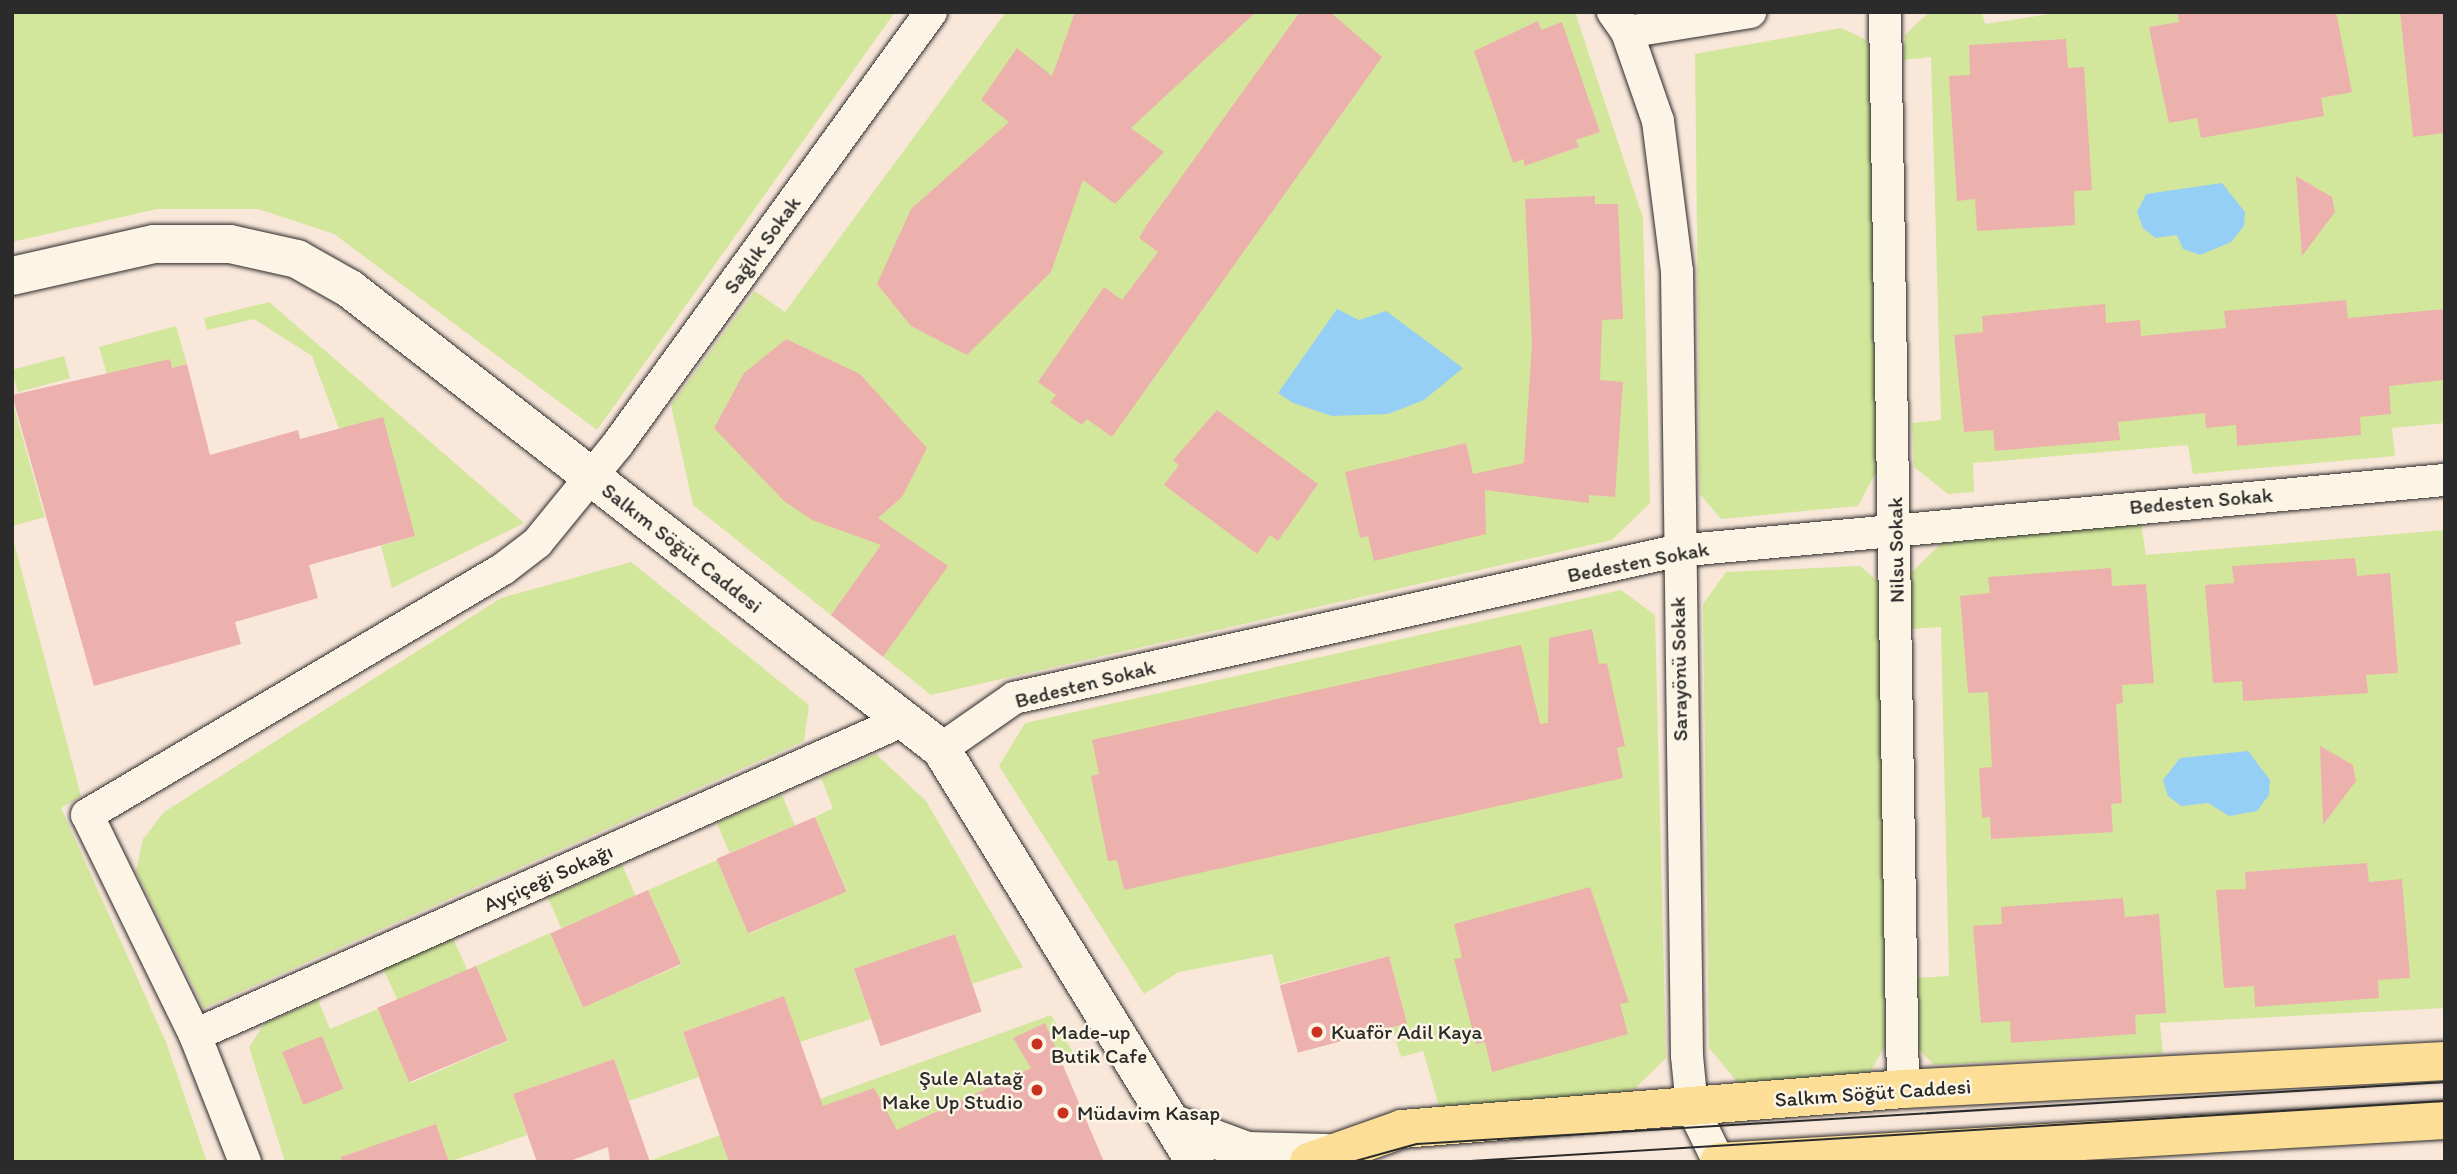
<!DOCTYPE html>
<meta charset="utf-8">
<style>
body{margin:0}
#map{position:relative;width:2457px;height:1174px;overflow:hidden;background:#f9e7da;font-family:Itim,sans-serif}
div>[style]{position:absolute}
[style*='--x']{left:calc(var(--x)*1px);top:calc(var(--y)*1px);width:calc(var(--w)*1px);rotate:calc(var(--a)*1deg)}
.green>*{inset:0;background:#d3e79c;transform-origin:0 0}
.water>*{inset:0;background:#95cff5}
.building>*{inset:0;background:#edb1ad;transform-origin:0 0}
.roads{filter:drop-shadow(0 0 2px #2b2b2b) drop-shadow(0 0 2px #2b2b2b)}
.street>*{height:32px;margin:-16px;padding:0 16px;transform-origin:16px;border-radius:16px;background:#fcf5e5}
.secondary>*{height:38px;margin:-19px;padding:0 19px;transform-origin:19px;border-radius:19px;background:#fcf5e5}
.primary>*{height:38px;margin:-19px;padding:0 19px;transform-origin:19px;border-radius:19px;background:#fcde96}
.tram>*{height:2px;margin:-1px;padding:0 1px;transform-origin:1px;border-radius:1px;background:#2b2b2b}
.dots>*{width:19px;height:19px;translate:-50% -50%;box-sizing:border-box;border:4px solid #fcf5e5;border-radius:50%}
span{translate:-50% -50%;white-space:nowrap;text-align:center;line-height:1.15;-webkit-text-stroke:5px #fcf5e5;paint-order:stroke}
.street-label{font-size:21px;color:#2b2b2b}
.poi-label{font-size:21px;color:#2b2b2b}
.left{translate:0 -50%;text-align:left}
.right{translate:-100% -50%;text-align:right}
.frame{position:absolute;inset:0;border:14px solid #2b2b2b;pointer-events:none}
</style>
<div id="map">
<div class="green">
<div style="clip-path:polygon(12px 12px,895px 12px,597px 430px,334px 234px,258px 209px,157px 209px,12px 242px)"></div>
<div style="clip-path:polygon(1006px 12px,1575px 12px,1643px 218px,1650px 503px,1612px 540px,931px 695px,693px 505px,671px 405px,755px 291px,785px 312px)"></div>
<div style="clip-path:polygon(1929px 12px,1982px 12px,1985px 24px,2063px 12px,2445px 12px,2445px 423px,2392px 428px,2395px 456px,2193px 474px,2188px 445px,1973px 463px,1974px 492px,1948px 494px,1914px 467px,1912px 423px,1941px 420px,1931px 57px,1904px 60px,1905px 35px)"></div>
<div style="clip-path:polygon(1841px 28px,1865px 39px,1871px 51px,1878px 468px,1858px 506px,1721px 519px,1700px 494px,1695px 54px)"></div>
<div style="clip-path:polygon(269px 302px,524px 523px,392px 588px,381px 546px,415px 536px,339px 429px,312px 356px,254px 319px,207px 330px,204px 318px)"></div>
<div style="clip-path:polygon(176px 326px,187px 364px,172px 368px,170px 359px,123px 371px,110px 385px,99px 347px)"></div>
<div style="left:64px;top:356px;width:23px;height:54px;rotate:75deg"></div>
<div style="clip-path:polygon(12px 400px,45px 517px,12px 526px)"></div>
<div style="clip-path:polygon(2141px 523px,2146px 555px,2445px 530px,2445px 1008px,2160px 1023px,2163px 1053px,1934px 1065px,1917px 1048px,1917px 978px,1949px 976px,1941px 627px,1912px 629px,1911px 573px,1946px 539px)"></div>
<div style="clip-path:polygon(12px 535px,81px 796px,61px 808px,166px 1042px,207px 1162px,12px 1162px)"></div>
<div style="clip-path:polygon(631px 562px,809px 705px,804px 741px,204px 1008px,136px 871px,143px 839px,164px 812px,501px 598px)"></div>
<div style="clip-path:polygon(1860px 566px,1882px 585px,1885px 1045px,1867px 1078px,1740px 1085px,1709px 1048px,1703px 604px,1726px 572px)"></div>
<div style="clip-path:polygon(1621px 590px,1655px 615px,1666px 1058px,1628px 1095px,1441px 1113px,1423px 1051px,1401px 1057px,1392px 1028px,1407px 1024px,1389px 956px,1280px 984px,1272px 954px,1179px 972px,1144px 994px,999px 766px,1025px 723px)"></div>
<div style="clip-path:polygon(876px 754px,926px 801px,1023px 967px,972px 984px,955px 934px,854px 970px,871px 1019px,800px 1042px,784px 996px,683px 1032px,699px 1077px,629px 1101px,614px 1059px,513px 1094px,527px 1135px,449px 1162px,435px 1124px,336px 1162px,285px 1162px,249px 1047px,265px 1023px,318px 1000px,330px 1029px,378px 1009px,411px 1083px,508px 1041px,476px 966px,550px 933px,583px 1007px,681px 965px,648px 890px,717px 860px,749px 934px,847px 891px,815px 817px,833px 808px,821px 778px)"></div>
<div style="left:782px;top:795px;width:33px;height:71px;rotate:67deg"></div>
<div style="left:622px;top:865px;width:34px;height:81px;rotate:66deg"></div>
<div style="left:453px;top:938px;width:35px;height:76px;rotate:66deg"></div>
<div style="clip-path:polygon(1051px 1015px,1077px 1059px,1050px 1069px,1036px 1066px,949px 1106px,950px 1162px,646px 1162px)"></div>
</div>
<div class="water">
<div style="clip-path:polygon(2222px 183px,2245px 212px,2244px 226px,2231px 242px,2200px 255px,2183px 249px,2177px 235px,2155px 238px,2143px 228px,2137px 212px,2146px 194px)"></div>
<div style="clip-path:polygon(1337px 309px,1359px 320px,1386px 311px,1463px 368px,1424px 400px,1388px 414px,1332px 416px,1293px 403px,1278px 393px)"></div>
<div style="clip-path:polygon(2248px 751px,2270px 780px,2269px 795px,2257px 811px,2229px 816px,2208px 803px,2181px 806px,2168px 796px,2163px 780px,2180px 758px)"></div>
</div>
<div class="building">
<div style="clip-path:polygon(1075px 12px,1256px 12px,1131px 128px,1164px 152px,1115px 204px,1083px 180px,1051px 272px,967px 355px,911px 326px,877px 284px,911px 209px,1009px 122px,981px 100px,1017px 48px,1052px 76px)"></div>
<div style="clip-path:polygon(1300px 12px,1330px 12px,1382px 57px,1112px 437px,1087px 419px,1082px 425px,1050px 402px,1056px 395px,1038px 382px,1104px 287px,1122px 300px,1158px 252px,1139px 238px,1146px 226px)"></div>
<div style="clip-path:polygon(2177px 12px,2336px 12px,2352px 92px,2321px 98px,2324px 116px,2201px 138px,2197px 118px,2169px 123px,2156px 63px,2149px 27px,2179px 22px)"></div>
<div style="clip-path:polygon(2400px 12px,2445px 12px,2445px 133px,2413px 137px)"></div>
<div style="clip-path:polygon(1538px 21px,1541px 30px,1562px 22px,1600px 132px,1576px 140px,1579px 147px,1524px 166px,1524px 159px,1513px 163px,1474px 51px)"></div>
<div style="clip-path:polygon(2066px 39px,2068px 68px,2084px 67px,2092px 190px,2074px 191px,2075px 225px,1977px 231px,1975px 199px,1957px 201px,1949px 76px,1970px 75px,1969px 45px)"></div>
<div style="clip-path:polygon(2296px 176px,2332px 197px,2335px 212px,2302px 256px)"></div>
<div style="clip-path:polygon(1595px 196px,1595px 204px,1618px 204px,1623px 319px,1602px 320px,1600px 380px,1623px 382px,1615px 497px,1589px 495px,1589px 503px,1485px 490px,1486px 534px,1374px 561px,1368px 536px,1360px 538px,1345px 472px,1466px 443px,1473px 474px,1524px 463px,1532px 344px,1525px 199px)"></div>
<div style="clip-path:polygon(2346px 300px,2348px 318px,2445px 309px,2445px 380px,2389px 386px,2391px 414px,2360px 417px,2361px 435px,2237px 446px,2236px 425px,2206px 428px,2205px 413px,2118px 422px,2120px 440px,1995px 451px,1993px 430px,1964px 432px,1954px 335px,1983px 332px,1982px 316px,2105px 304px,2106px 323px,2140px 320px,2141px 336px,2226px 328px,2224px 311px)"></div>
<div style="clip-path:polygon(786px 339px,860px 374px,927px 448px,902px 497px,878px 518px,948px 566px,883px 657px,831px 615px,881px 545px,812px 520px,784px 501px,714px 428px,744px 373px)"></div>
<div style="clip-path:polygon(170px 359px,172px 368px,187px 364px,210px 455px,298px 430px,300px 439px,383px 417px,415px 536px,309px 565px,318px 598px,235px 622px,241px 644px,94px 686px,12px 395px)"></div>
<div style="clip-path:polygon(1217px 410px,1318px 484px,1278px 541px,1270px 535px,1257px 554px,1164px 485px,1179px 465px,1173px 460px)"></div>
<div style="clip-path:polygon(2355px 558px,2357px 576px,2390px 573px,2398px 673px,2366px 675px,2368px 693px,2243px 701px,2242px 681px,2213px 683px,2205px 585px,2234px 583px,2232px 566px)"></div>
<div style="clip-path:polygon(2111px 568px,2112px 586px,2146px 584px,2154px 683px,2122px 685px,2123px 703px,2116px 704px,2122px 803px,2111px 804px,2113px 832px,1991px 839px,1990px 817px,1982px 818px,1979px 768px,1992px 767px,1988px 692px,1968px 693px,1960px 596px,1990px 593px,1988px 577px)"></div>
<div style="clip-path:polygon(1592px 629px,1599px 664px,1607px 663px,1625px 746px,1617px 748px,1623px 778px,1124px 890px,1117px 860px,1108px 861px,1091px 776px,1099px 774px,1092px 740px,1521px 645px,1540px 724px,1548px 723px,1549px 638px)"></div>
<div style="clip-path:polygon(2320px 746px,2353px 765px,2356px 781px,2323px 825px)"></div>
<div style="left:815px;top:817px;width:81px;height:107px;rotate:67deg"></div>
<div style="clip-path:polygon(2367px 863px,2369px 882px,2402px 879px,2410px 978px,2378px 980px,2379px 998px,2255px 1007px,2254px 986px,2224px 988px,2216px 890px,2246px 889px,2245px 872px)"></div>
<div style="clip-path:polygon(1590px 887px,1629px 1002px,1620px 1004px,1628px 1034px,1492px 1072px,1485px 1042px,1476px 1044px,1454px 959px,1462px 958px,1454px 924px)"></div>
<div style="left:648px;top:890px;width:81px;height:107px;rotate:66deg"></div>
<div style="clip-path:polygon(2123px 898px,2125px 917px,2159px 914px,2166px 1013px,2135px 1015px,2136px 1034px,2011px 1043px,2010px 1021px,1981px 1023px,1973px 926px,2002px 924px,2001px 907px)"></div>
<div style="left:955px;top:934px;width:82px;height:107px;rotate:71deg"></div>
<div style="left:1389px;top:956px;width:70px;height:113px;rotate:75deg"></div>
<div style="left:476px;top:966px;width:81px;height:107px;rotate:67deg"></div>
<div style="clip-path:polygon(784px 996px,823px 1106px,874px 1088px,897px 1130px,1031px 1068px,1013px 1038px,1045px 1023px,1104px 1162px,729px 1162px,683px 1032px)"></div>
<div style="left:322px;top:1036px;width:57px;height:43px;rotate:68deg"></div>
<div style="clip-path:polygon(614px 1059px,650px 1162px,610px 1162px,608px 1147px,567px 1162px,537px 1162px,513px 1094px)"></div>
<div style="clip-path:polygon(436px 1124px,449px 1162px,341px 1162px,341px 1157px)"></div>
</div>
<div class="roads">
<div class="street">
<div style="--x:1613;--y:12;--w:24;--a:55"></div>
<div style="--x:1627;--y:32;--w:94;--a:70.8"></div>
<div style="--x:1658;--y:121;--w:151;--a:82.8"></div>
<div style="--x:1677;--y:271;--w:785;--a:89.27"></div>
<div style="--x:1687;--y:1056;--w:51;--a:84.4"></div>
<div style="--x:1692;--y:1107;--w:61;--a:63.9"></div>
<div style="--x:1885;--y:12;--w:1077;--a:89.04"></div>
<div style="--x:1627;--y:32;--w:125;--a:-9.2"></div>
<div style="--x:941;--y:749;--w:89;--a:-34.9"></div>
<div style="--x:1014;--y:698;--w:678;--a:-12.52"></div>
<div style="--x:1676;--y:551;--w:772;--a:-5.28"></div>
<div style="--x:195;--y:1035;--w:774;--a:-23.95"></div>
<div style="--x:245;--y:1162;--w:136;--a:-111.5"></div>
<div style="--x:195;--y:1035;--w:245;--a:-116.1"></div>
<div style="--x:87;--y:815;--w:483;--a:-30.6"></div>
<div style="--x:503;--y:569;--w:43;--a:-37.4"></div>
<div style="--x:537;--y:543;--w:127;--a:-50.8"></div>
<div style="--x:617;--y:445;--w:535;--a:-54.05"></div>
</div>
<div class="secondary">
<div style="--x:12;--y:276;--w:146;--a:-12.7"></div>
<div style="--x:154;--y:244;--w:76;--a:0"></div>
<div style="--x:230;--y:244;--w:69;--a:12.6"></div>
<div style="--x:297;--y:259;--w:61;--a:29.5"></div>
<div style="--x:350;--y:289;--w:749;--a:37.9"></div>
<div style="--x:941;--y:749;--w:485;--a:58.4"></div>
<div style="--x:1177;--y:1125;--w:75;--a:20.4"></div>
<div style="--x:1247;--y:1151;--w:79;--a:1.5"></div>
</div>
<div class="primary">
<div style="--x:1309;--y:1162;--w:99;--a:-19.5"></div>
<div style="--x:1402;--y:1129;--w:503;--a:-4.56"></div>
<div style="--x:1903;--y:1089;--w:543;--a:-2.96"></div>
<div style="--x:1719;--y:1162;--w:727;--a:-3.31"></div>
</div>
</div>
<div class="tram">
<div style="--x:1352;--y:1162;--w:67;--a:-15.5"></div>
<div style="--x:1417;--y:1144;--w:1030;--a:-3.45"></div>
<div style="--x:1454;--y:1162;--w:993;--a:-3.52"></div>
</div>
<div class="dots">
<div style="left:1317px;top:1032px;background:#c8321e"></div>
<div style="left:1037px;top:1044px;background:#c8321e"></div>
<div style="left:1037px;top:1090px;background:#c8321e"></div>
<div style="left:1063px;top:1113px;background:#c8321e"></div>
</div>
<div class="street-label">
<span style="left:762px;top:245px;rotate:-54deg">Sağlık Sokak</span>
<span style="left:2201px;top:501px;rotate:-5deg">Bedesten Sokak</span>
<span style="left:682px;top:548px;rotate:38deg">Salkım Söğüt Caddesi</span>
<span style="left:1896px;top:550px;rotate:-91deg">Nilsu Sokak</span>
<span style="left:1638px;top:562px;rotate:-11deg">Bedesten Sokak</span>
<span style="left:1679px;top:669px;rotate:-91deg">Sarayönü Sokak</span>
<span style="left:1085px;top:684px;rotate:-14deg">Bedesten Sokak</span>
<span style="left:548px;top:878px;rotate:-24deg">Ayçiçeği Sokağı</span>
<span style="left:1873px;top:1093px;rotate:-4deg">Salkım Söğüt Caddesi</span>
</div>
<div class="poi-label">
<span class="left" style="left:1051px;top:1044px">Made-up<br>Butik Cafe</span>
<span class="left" style="left:1331px;top:1032px">Kuaför Adil Kaya</span>
<span class="right" style="left:1023px;top:1090px">Şule Alatağ<br>Make Up Studio</span>
<span class="left" style="left:1077px;top:1113px">Müdavim Kasap</span>
</div>
<div class="frame"></div>
</div>
